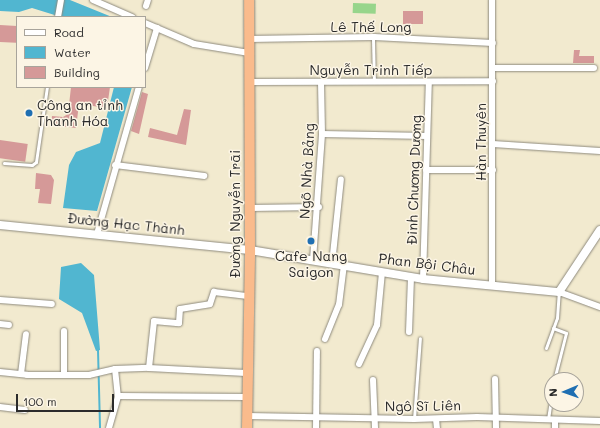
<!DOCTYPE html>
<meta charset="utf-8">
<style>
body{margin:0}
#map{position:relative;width:600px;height:428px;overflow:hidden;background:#f2eacf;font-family:Mali,sans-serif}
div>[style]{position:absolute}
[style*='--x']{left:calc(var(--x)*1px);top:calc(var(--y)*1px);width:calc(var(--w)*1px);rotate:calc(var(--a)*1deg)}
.green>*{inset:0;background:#97d58b;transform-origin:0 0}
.water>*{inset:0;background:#51b6d0}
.stream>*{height:2px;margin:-1px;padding:0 1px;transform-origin:1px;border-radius:1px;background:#51b6d0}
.building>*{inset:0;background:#d59998;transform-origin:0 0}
.roads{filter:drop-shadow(0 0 1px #8e8a7d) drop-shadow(0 0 1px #8e8a7d)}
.service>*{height:3px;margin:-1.5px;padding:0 1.5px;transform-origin:1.5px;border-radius:1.5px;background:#fff}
.minor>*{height:6px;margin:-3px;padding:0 3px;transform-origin:3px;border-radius:3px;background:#fff}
.tertiary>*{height:8px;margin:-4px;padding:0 4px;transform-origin:4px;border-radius:4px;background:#fff}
.trunk>*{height:10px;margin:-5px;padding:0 5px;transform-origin:5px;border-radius:5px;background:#fabb8c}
.dots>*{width:11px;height:11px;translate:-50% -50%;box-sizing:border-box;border:2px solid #fcf5e5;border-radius:50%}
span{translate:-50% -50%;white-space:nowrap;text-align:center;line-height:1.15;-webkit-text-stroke:3px #fcf5e5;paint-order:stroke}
.street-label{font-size:14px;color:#2b2b2b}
.poi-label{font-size:14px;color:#2b2b2b}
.left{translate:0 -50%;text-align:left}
.legend{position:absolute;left:16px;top:16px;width:130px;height:72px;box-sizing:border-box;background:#fcf5e5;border:1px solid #a8a49b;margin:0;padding:5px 7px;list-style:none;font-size:12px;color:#2b2b2b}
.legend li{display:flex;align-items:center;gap:8px;height:20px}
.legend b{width:20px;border:1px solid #a8a49b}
.north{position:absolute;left:544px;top:372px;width:40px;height:40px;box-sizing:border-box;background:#fcf5e5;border:1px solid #a8a49b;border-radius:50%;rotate:268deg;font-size:11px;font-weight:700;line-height:16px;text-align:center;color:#2b2b2b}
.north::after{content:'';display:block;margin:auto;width:14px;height:18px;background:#1f6fb2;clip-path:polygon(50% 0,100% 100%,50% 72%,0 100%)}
.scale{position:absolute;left:16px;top:394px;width:98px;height:18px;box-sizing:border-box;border:2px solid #2b2b2b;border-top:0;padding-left:5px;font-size:12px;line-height:14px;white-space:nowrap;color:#2b2b2b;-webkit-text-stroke:3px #fcf5e5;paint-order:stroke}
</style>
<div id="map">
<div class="green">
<div style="left:353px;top:3px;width:23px;height:10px;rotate:2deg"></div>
</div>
<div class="water">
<div style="clip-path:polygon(0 0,70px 0,112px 17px,61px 17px,32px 8px,19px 12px,0 11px)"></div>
<div style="clip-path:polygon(114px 87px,132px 87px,97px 211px,63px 208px,69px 165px,76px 152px,100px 143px)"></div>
<div style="clip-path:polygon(81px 263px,94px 275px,100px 350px,96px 351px,82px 313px,59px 299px,61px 267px)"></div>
</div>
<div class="stream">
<div style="--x:98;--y:350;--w:78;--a:88.5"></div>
</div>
<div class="building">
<div style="left:403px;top:11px;width:20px;height:13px"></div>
<div style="left:0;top:25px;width:17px;height:17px;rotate:3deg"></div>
<div style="clip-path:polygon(574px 50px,580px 50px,579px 56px,594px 56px,594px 63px,573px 63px)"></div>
<div style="clip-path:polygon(71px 87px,110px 87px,107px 108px,79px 104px,76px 128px,51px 125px,52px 116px,63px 117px,68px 114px)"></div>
<div style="clip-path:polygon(142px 92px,148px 94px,139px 134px,131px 131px)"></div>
<div style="clip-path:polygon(184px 109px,191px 110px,186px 145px,148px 137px,150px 128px,177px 135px)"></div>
<div style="left:0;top:140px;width:28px;height:18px;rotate:8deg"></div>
<div style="clip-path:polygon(36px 173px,51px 175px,54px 180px,51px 204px,38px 203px,40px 189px,35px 189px)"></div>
</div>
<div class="roads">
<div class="service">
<div style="--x:373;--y:39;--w:43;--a:88.7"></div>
<div style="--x:4;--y:163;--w:28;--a:4"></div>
<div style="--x:32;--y:165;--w:5;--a:-37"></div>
<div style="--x:36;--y:162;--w:76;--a:-81.7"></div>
<div style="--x:553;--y:328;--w:14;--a:21"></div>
<div style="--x:566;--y:333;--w:49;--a:104.3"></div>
<div style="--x:546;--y:348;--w:32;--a:-70"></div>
<div style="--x:557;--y:318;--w:26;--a:-86"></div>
<div style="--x:414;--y:419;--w:81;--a:-85.8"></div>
<div style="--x:548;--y:419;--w:25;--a:-81"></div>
</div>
<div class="minor">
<div style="--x:93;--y:0;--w:43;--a:23.6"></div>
<div style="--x:146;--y:6;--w:6;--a:-72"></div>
<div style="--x:58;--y:17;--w:17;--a:-80"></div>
<div style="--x:145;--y:23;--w:53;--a:23.2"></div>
<div style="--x:194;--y:44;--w:56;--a:9.3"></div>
<div style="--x:249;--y:39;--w:125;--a:-0.9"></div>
<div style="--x:374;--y:37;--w:119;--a:2.9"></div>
<div style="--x:145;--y:68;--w:42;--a:-73.3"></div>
<div style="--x:493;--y:68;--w:101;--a:0"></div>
<div style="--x:249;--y:82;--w:244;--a:-0.2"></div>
<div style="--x:322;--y:134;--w:105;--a:1.1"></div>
<div style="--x:493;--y:144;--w:107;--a:3.7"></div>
<div style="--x:115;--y:165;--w:90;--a:7"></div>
<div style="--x:426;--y:170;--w:67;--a:0"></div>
<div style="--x:250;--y:208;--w:69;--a:-0.8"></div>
<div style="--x:97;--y:234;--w:153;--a:-74.1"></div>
<div style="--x:313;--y:260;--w:126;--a:-85.9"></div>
<div style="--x:322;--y:134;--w:51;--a:-91.1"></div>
<div style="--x:332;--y:264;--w:85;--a:-84"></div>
<div style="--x:423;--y:279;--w:197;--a:-88.3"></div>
<div style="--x:492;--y:285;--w:285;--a:-90"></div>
<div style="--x:559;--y:292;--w:44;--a:20.1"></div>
<div style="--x:0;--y:300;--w:52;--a:4.4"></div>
<div style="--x:0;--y:324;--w:9;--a:6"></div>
<div style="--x:64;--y:331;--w:44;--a:90"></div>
<div style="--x:409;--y:332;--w:55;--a:-87.9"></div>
<div style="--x:325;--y:339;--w:37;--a:-68"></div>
<div style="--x:339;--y:305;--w:39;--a:-83"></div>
<div style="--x:359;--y:364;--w:43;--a:-65.2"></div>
<div style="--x:377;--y:325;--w:53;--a:-84.6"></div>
<div style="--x:149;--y:368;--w:47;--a:-83.9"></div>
<div style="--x:154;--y:321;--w:25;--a:5"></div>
<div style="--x:179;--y:323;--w:14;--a:-86"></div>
<div style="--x:180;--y:309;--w:30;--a:-9"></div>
<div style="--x:210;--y:304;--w:13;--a:-72"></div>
<div style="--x:214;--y:292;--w:34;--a:7"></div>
<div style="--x:115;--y:369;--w:27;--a:84"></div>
<div style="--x:118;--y:396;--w:128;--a:0.4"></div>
<div style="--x:0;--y:372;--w:27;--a:6"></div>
<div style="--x:27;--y:375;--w:62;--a:0"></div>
<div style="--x:89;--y:375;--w:27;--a:-13"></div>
<div style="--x:115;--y:369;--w:34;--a:-2"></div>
<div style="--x:149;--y:368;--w:97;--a:3"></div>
<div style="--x:21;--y:374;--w:40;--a:-82.9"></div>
<div style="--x:495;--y:379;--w:49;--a:88.8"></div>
<div style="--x:373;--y:380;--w:48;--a:87.6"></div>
<div style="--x:0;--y:407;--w:25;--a:7"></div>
<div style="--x:247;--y:416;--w:167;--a:1"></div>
<div style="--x:414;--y:419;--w:63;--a:-1.8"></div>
<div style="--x:477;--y:417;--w:123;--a:1.9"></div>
<div style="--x:436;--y:419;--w:9;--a:84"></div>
<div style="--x:555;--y:420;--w:8;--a:90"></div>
<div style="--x:109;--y:428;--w:33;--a:-74"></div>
<div style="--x:316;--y:428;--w:77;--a:-89.3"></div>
</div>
<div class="tertiary">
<div style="--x:0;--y:225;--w:251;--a:5.7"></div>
<div style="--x:250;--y:250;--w:175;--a:9.5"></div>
<div style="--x:423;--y:279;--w:137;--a:5.5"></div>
<div style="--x:559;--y:292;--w:74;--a:-56.5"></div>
</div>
<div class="trunk">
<div style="--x:247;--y:428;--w:178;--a:-89"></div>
<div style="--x:250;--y:250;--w:250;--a:-90.2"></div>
</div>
</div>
<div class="dots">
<div style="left:29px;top:113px;background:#1f6fb2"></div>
<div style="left:311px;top:241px;background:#1f6fb2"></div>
</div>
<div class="street-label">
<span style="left:371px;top:27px">Lê Thế Long</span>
<span style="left:371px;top:70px">Nguyễn Trinh Tiếp</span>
<span style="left:481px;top:142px;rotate:-90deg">Hàn Thuyên</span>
<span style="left:307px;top:171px;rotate:-87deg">Ngõ Nhà Bảng</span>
<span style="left:414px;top:180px;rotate:-88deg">Đinh Chương Dương</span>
<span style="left:235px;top:214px;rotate:-90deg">Đường Nguyễn Trãi</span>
<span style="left:126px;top:224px;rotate:6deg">Đường Hạc Thành</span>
<span style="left:427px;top:264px;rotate:7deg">Phan Bội Châu</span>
<span style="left:423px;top:406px;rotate:-1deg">Ngô Sĩ Liên</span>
</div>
<div class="poi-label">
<span class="left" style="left:37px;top:113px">Công an tỉnh<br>Thanh Hóa</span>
<span style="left:311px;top:264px">Cafe Nang<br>Saigon</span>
</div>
<ul class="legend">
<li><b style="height:5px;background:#fff"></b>Road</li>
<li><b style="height:11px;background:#51b6d0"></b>Water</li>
<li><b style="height:11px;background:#d59998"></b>Building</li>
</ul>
<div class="north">N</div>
<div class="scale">100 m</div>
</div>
